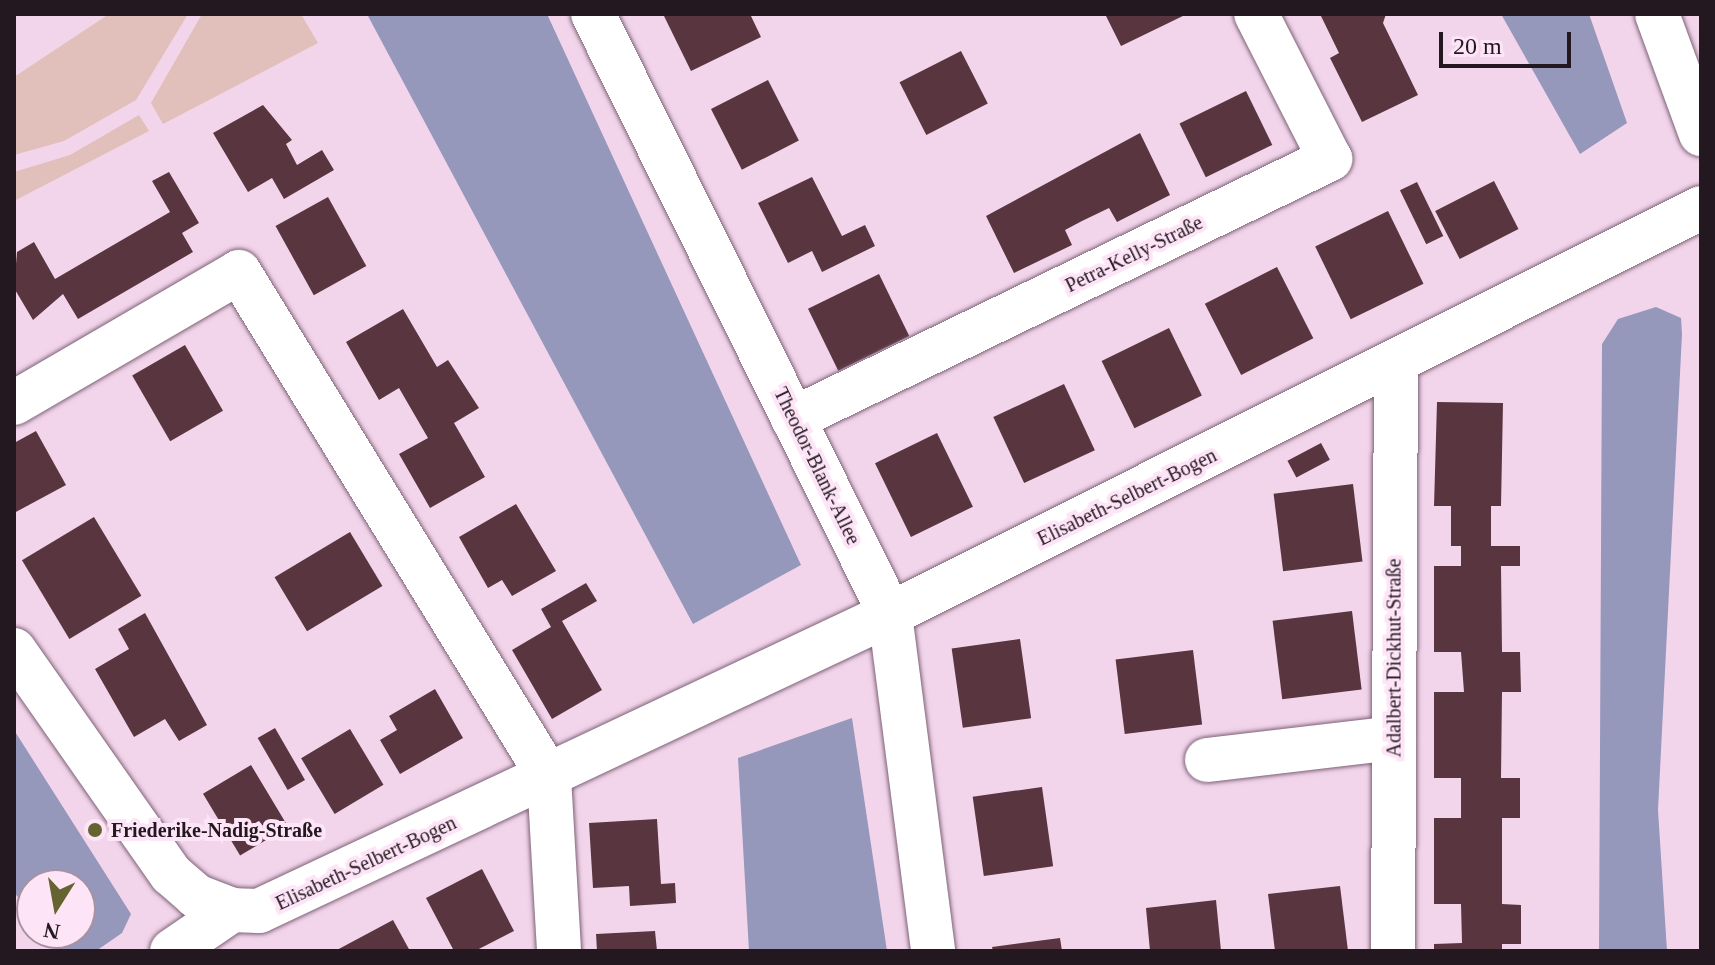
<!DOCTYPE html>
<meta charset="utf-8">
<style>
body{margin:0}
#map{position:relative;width:1715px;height:965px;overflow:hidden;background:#f3d5eb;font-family:Georgia,serif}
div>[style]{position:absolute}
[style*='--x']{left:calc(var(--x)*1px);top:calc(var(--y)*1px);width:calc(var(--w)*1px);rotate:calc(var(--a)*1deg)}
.green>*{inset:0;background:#e1bfbb}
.water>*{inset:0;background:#9597bb}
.building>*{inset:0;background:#58353f;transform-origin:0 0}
.roads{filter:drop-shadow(0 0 2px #7d6276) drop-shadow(0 0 2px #7d6276)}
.minor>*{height:44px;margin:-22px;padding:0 22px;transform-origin:22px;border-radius:22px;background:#fff}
.dots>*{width:22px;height:22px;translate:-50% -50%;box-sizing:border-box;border:4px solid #fde4f6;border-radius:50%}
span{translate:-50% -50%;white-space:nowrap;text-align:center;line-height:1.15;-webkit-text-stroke:8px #fde4f6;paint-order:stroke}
.street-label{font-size:20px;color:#231820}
.poi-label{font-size:20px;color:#231820;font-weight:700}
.left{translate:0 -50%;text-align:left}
.frame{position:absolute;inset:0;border:16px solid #231820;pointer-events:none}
.north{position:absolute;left:16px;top:869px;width:80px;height:80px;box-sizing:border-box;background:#fde4f6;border:2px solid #a692a0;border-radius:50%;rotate:191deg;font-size:22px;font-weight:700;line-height:32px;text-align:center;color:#231820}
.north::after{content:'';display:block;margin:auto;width:28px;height:36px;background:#656330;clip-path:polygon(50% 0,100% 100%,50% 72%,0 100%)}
.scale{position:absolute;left:1439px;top:32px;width:132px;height:36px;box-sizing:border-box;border:4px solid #231820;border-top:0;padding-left:10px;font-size:24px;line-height:28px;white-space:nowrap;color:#231820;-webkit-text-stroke:6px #fde4f6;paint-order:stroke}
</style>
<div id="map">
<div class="green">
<div style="clip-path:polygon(109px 14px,188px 14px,136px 100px,64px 141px,14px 155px,14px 77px)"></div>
<div style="clip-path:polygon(202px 14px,301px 14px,318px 43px,163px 124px,151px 103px)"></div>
<div style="clip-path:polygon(139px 115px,149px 131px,14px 201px,14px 172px,70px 155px)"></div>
</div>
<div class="water">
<div style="clip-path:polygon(547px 14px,801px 565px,693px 624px,368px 16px)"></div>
<div style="clip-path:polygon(1501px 14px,1589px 14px,1627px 123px,1580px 154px)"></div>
<div style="clip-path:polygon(1656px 307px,1681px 318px,1682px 334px,1658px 810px,1667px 951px,1599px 951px,1602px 344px,1618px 319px)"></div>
<div style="clip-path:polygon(852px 718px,887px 951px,749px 951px,738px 758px)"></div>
<div style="clip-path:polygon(14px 730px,131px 914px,122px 933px,96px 951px,58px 951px,44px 933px,80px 933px,80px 885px,32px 885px,32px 916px,14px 892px)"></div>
</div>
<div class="building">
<div style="clip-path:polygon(663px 14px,750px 14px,761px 37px,691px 71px)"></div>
<div style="clip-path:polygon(1105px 14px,1187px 14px,1121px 46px)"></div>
<div style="clip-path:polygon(1320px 14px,1386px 14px,1383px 23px,1418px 95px,1362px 122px,1330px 58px,1339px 53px)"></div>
<div style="left:961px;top:51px;width:59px;height:69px;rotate:63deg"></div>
<div style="left:768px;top:80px;width:68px;height:64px;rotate:63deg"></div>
<div style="left:1246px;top:91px;width:60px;height:74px;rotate:64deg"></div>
<div style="clip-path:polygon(263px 105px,292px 140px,286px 144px,297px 165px,322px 150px,334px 170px,284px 199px,272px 178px,248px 192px,213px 133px)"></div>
<div style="clip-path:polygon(1140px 133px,1170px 195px,1117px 222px,1109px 208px,1082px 221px,1065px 230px,1072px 245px,1014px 273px,986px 216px)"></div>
<div style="clip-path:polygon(169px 172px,199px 223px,182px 233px,193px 252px,78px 319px,63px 294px,33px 320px,14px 288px,17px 252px,34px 242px,55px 279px,170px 212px,152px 181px)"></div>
<div style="clip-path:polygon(812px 177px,842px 236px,865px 225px,875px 246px,822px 272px,812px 251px,788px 263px,758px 203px)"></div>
<div style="left:1494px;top:181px;width:54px;height:66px;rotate:63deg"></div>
<div style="left:1417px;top:182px;width:60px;height:19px;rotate:64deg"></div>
<div style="left:328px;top:197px;width:79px;height:60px;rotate:61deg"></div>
<div style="left:1388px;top:211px;width:81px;height:81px;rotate:64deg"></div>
<div style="left:1277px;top:267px;width:80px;height:81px;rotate:63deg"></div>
<div style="left:879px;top:274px;width:69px;height:79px;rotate:64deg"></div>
<div style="clip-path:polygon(403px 309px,437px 367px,448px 360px,479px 408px,454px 423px,485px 477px,430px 508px,399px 454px,428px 438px,399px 388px,379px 400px,346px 342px)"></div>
<div style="left:1169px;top:328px;width:75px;height:75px;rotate:64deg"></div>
<div style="left:185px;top:345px;width:76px;height:61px;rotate:60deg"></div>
<div style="left:1064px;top:384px;width:73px;height:78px;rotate:65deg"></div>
<div style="clip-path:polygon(1437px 402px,1503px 403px,1501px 506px,1491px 506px,1491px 546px,1520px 546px,1520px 566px,1501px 566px,1502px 652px,1520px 652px,1521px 692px,1502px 692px,1501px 778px,1520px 778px,1520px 818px,1502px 818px,1502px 904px,1521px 905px,1521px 944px,1502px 944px,1502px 951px,1434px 951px,1434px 944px,1462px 943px,1461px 904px,1434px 904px,1434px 818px,1461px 818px,1461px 778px,1434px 778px,1434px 692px,1464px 692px,1461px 652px,1434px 652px,1434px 566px,1461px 566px,1461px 546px,1451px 546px,1451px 506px,1434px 506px)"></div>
<div style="clip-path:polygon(36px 431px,66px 485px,14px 513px,14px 443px)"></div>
<div style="left:937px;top:433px;width:82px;height:69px;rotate:64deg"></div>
<div style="left:1321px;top:443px;width:19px;height:38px;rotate:62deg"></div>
<div style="left:1353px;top:484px;width:78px;height:80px;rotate:83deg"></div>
<div style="clip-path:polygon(516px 504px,556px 571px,512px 596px,502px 580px,488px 588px,459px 537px)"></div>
<div style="left:94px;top:517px;width:92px;height:84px;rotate:59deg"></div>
<div style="left:350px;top:532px;width:63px;height:88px;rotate:59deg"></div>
<div style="clip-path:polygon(586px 583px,597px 601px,562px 621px,602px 690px,552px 719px,512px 650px,551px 627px,541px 609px)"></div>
<div style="left:1352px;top:611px;width:79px;height:80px;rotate:83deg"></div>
<div style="clip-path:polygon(145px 613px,207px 725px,179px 741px,165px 719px,134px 737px,95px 669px,129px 649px,118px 629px)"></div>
<div style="left:1020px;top:639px;width:80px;height:69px;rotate:82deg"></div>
<div style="left:1193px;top:650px;width:75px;height:78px;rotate:83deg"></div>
<div style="clip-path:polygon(435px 689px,463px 738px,400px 774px,380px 740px,397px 730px,389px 716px)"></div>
<div style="left:275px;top:728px;width:60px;height:20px;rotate:60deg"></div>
<div style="left:350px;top:729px;width:65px;height:57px;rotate:59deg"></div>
<div style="left:251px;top:765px;width:72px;height:56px;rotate:59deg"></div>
<div style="left:1042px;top:787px;width:80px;height:70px;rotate:82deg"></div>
<div style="clip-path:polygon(657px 819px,661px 884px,675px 883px,676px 903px,630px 906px,629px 886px,593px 888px,589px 823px)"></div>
<div style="clip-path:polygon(482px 869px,514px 931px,475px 951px,454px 951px,426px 898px)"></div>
<div style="clip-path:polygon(1340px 886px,1348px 951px,1275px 951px,1268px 894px)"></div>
<div style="clip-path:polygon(1216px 900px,1221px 951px,1150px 951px,1146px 908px)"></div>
<div style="clip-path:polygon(393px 920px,410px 951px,335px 951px)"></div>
<div style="clip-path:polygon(655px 931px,657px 951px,597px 951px,596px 934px)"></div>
<div style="clip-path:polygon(1060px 938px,1062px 951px,993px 951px,992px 947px)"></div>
</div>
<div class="roads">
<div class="minor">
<div style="--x:593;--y:14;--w:669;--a:63.66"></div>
<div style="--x:890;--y:614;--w:340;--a:82.7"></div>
<div style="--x:1657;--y:14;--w:128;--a:69.9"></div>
<div style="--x:14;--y:403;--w:260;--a:-30.2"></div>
<div style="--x:239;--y:272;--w:593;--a:58.46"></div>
<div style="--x:549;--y:777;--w:174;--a:86.7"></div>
<div style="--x:793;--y:419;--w:597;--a:-25.83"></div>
<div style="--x:1330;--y:159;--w:163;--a:-117"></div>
<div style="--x:14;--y:650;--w:274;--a:55"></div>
<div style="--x:171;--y:874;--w:33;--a:41"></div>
<div style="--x:196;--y:896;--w:39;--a:21"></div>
<div style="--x:232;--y:910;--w:27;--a:2"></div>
<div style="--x:259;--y:911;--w:697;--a:-25.21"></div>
<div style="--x:890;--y:614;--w:907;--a:-26.59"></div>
<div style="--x:1207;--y:760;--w:188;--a:-6.7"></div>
<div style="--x:172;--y:951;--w:73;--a:-34.3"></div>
<div style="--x:1393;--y:951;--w:586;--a:-89.71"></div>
</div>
</div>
<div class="dots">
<div style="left:95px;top:830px;background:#656330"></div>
</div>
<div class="street-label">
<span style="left:1134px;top:254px;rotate:-26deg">Petra-Kelly-Straße</span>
<span style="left:817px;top:466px;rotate:64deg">Theodor-Blank-Allee</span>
<span style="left:1127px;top:497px;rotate:-26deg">Elisabeth-Selbert-Bogen</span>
<span style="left:1394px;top:658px;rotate:-90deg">Adalbert-Dickhut-Straße</span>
<span style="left:366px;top:863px;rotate:-25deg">Elisabeth-Selbert-Bogen</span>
</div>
<div class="poi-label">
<span class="left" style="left:111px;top:830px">Friederike-Nadig-Straße</span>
</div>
<div class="frame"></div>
<div class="north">N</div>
<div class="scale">20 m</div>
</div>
